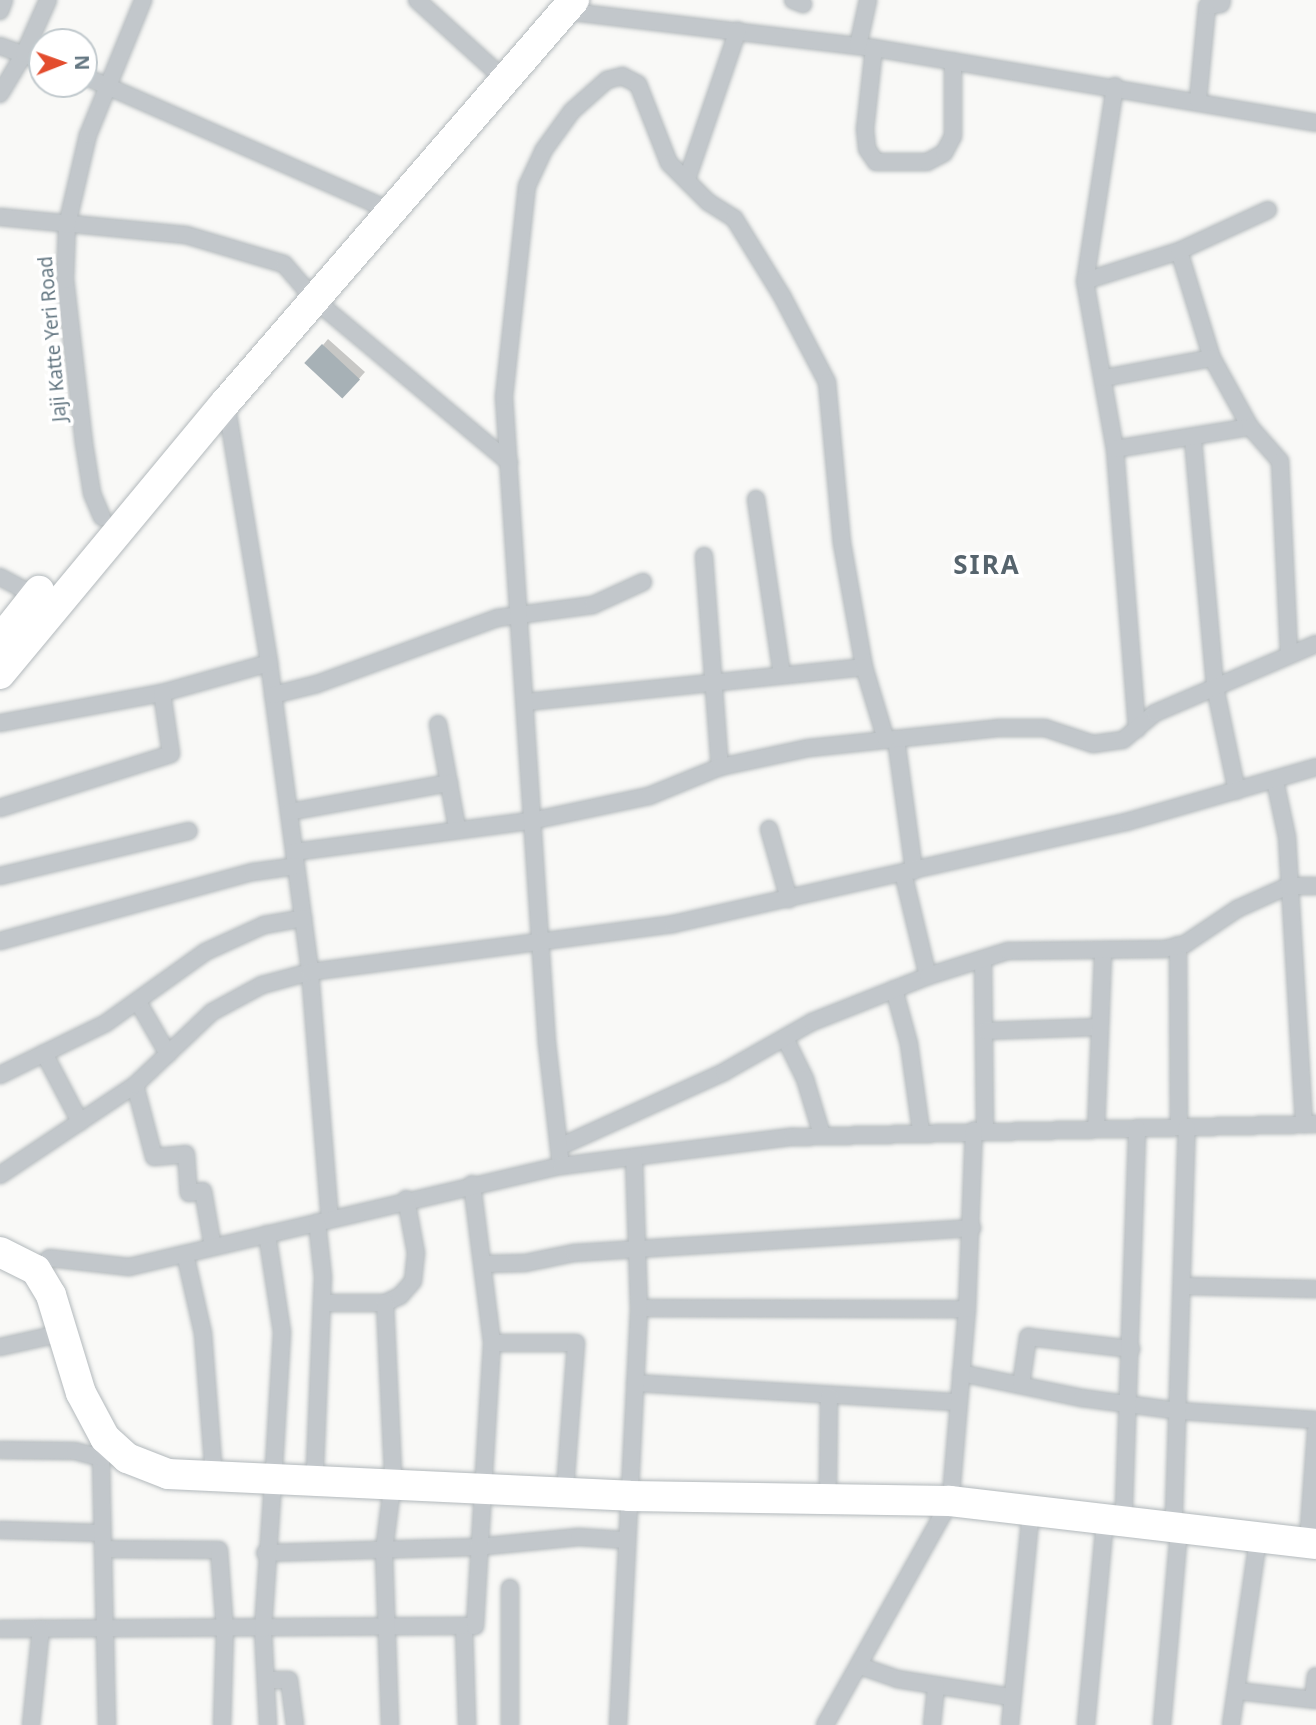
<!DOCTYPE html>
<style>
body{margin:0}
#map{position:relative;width:1316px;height:1725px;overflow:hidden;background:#f9f9f7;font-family:"Noto Sans",sans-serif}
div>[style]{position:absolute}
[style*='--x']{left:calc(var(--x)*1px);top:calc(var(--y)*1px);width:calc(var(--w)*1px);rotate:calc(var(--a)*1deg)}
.shadow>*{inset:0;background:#0003}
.building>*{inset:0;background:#a7b1b6;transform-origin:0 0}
.roads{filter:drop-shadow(0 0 2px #b3b9bc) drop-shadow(0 0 2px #b3b9bc)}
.street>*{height:16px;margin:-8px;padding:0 8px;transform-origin:8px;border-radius:8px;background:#c2c7cb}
.highway>*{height:30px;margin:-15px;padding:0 15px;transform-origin:15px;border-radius:15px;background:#fff}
span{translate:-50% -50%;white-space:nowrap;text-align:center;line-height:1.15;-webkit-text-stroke:7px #fff;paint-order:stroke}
.street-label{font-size:19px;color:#647782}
.district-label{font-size:26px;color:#56646d;font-weight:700;letter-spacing:2px}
.north{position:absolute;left:28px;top:28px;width:70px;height:70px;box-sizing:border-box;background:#fff;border:2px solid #c1c9cd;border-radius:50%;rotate:89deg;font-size:19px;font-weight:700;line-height:28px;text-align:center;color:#647782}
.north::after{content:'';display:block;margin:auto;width:24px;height:32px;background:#e34d2e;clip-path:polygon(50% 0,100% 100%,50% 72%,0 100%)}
</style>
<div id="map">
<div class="shadow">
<div style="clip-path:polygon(328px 339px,365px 372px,349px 390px,323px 345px)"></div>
</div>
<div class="building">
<div style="left:322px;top:344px;width:52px;height:26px;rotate:43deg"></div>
</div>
<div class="roads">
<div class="street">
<div style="--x:417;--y:0;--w:101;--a:42.2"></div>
<div style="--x:793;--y:0;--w:11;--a:22"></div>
<div style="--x:0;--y:11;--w:12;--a:-70"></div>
<div style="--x:564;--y:11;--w:312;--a:6.8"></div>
<div style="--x:874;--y:48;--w:448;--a:9.6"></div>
<div style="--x:0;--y:46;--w:45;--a:19.7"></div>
<div style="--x:858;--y:46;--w:47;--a:-77.7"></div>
<div style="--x:874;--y:48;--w:81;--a:96.3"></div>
<div style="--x:865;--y:129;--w:20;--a:84"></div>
<div style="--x:867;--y:149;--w:16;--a:55"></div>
<div style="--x:876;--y:162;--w:51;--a:0"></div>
<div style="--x:927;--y:162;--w:19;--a:-28"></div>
<div style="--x:944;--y:153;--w:19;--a:-62"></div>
<div style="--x:953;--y:136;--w:75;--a:-90"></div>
<div style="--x:84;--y:76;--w:319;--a:23.7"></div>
<div style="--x:1115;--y:86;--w:197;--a:98.7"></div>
<div style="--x:1085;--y:281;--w:171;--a:79.9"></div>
<div style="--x:1115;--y:449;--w:281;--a:85.5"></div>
<div style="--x:0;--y:94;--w:47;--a:-59"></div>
<div style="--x:24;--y:54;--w:59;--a:-66"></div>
<div style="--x:1198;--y:100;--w:94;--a:-84.5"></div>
<div style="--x:1207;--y:6;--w:14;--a:-8"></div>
<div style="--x:1221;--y:4;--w:4;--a:-76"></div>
<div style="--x:687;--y:179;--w:157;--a:-71.1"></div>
<div style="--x:0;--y:217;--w:187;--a:5.5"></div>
<div style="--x:186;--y:235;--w:102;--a:16.5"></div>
<div style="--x:284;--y:264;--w:48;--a:49.3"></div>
<div style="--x:315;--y:300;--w:253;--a:39.9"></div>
<div style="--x:1179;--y:251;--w:112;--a:72.9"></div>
<div style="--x:1212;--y:358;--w:79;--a:61.2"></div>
<div style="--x:1085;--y:281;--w:99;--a:-17.7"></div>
<div style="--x:1179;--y:251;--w:98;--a:-24.7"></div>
<div style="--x:1104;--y:378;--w:110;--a:-10.5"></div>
<div style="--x:226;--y:402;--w:265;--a:80.6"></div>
<div style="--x:269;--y:663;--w:312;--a:82.4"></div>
<div style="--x:310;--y:972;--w:248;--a:85.4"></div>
<div style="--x:1193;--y:439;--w:249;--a:84.9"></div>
<div style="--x:1215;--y:687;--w:106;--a:78.1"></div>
<div style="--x:1115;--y:449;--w:137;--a:-9.3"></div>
<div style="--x:1250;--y:427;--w:45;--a:48.6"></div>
<div style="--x:1280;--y:461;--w:192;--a:87.3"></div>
<div style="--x:756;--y:499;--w:178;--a:81.6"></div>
<div style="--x:102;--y:517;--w:26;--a:-113"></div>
<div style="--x:92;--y:493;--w:51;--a:-99.1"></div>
<div style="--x:84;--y:443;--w:164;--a:-96.6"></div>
<div style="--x:65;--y:280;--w:55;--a:-87.9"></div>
<div style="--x:67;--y:225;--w:92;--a:-76.9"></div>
<div style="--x:88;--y:135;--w:146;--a:-67.8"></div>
<div style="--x:704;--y:556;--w:212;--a:85.7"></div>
<div style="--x:0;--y:577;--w:40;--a:28"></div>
<div style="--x:273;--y:695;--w:45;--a:-14"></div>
<div style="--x:317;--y:684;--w:192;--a:-20.1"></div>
<div style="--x:497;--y:618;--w:97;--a:-7.7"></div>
<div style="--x:593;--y:605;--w:55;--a:-24.7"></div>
<div style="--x:527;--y:702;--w:339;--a:-5.9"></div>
<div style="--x:0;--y:723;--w:165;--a:-10.5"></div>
<div style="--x:162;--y:693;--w:111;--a:-15.7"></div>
<div style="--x:438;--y:724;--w:106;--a:79.6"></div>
<div style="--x:896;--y:739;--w:133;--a:82.2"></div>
<div style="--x:1275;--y:781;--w:57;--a:77.9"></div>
<div style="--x:1287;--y:837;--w:288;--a:86.6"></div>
<div style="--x:0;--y:808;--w:179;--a:-17.5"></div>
<div style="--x:171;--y:754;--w:62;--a:-98.4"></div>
<div style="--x:289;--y:812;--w:163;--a:-10.3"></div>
<div style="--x:769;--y:829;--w:73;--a:74.1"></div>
<div style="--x:294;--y:852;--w:239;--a:-7.5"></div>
<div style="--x:531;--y:821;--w:121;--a:-12"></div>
<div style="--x:649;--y:796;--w:77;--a:-22.2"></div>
<div style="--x:720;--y:767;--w:91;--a:-12.1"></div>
<div style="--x:809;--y:748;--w:190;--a:-6"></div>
<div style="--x:998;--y:728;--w:47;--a:0"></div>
<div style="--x:1045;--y:728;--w:51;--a:18.4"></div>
<div style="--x:1093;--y:744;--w:30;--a:-8"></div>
<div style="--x:1123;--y:740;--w:42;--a:-40.2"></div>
<div style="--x:1155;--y:713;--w:175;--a:-23.2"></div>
<div style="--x:903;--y:873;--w:106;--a:76.4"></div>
<div style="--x:0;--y:876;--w:194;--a:-13.4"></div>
<div style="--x:0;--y:941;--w:262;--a:-15.3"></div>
<div style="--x:253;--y:872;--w:43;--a:-7.9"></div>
<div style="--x:1178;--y:945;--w:182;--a:89.7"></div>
<div style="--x:983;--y:961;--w:169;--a:89.3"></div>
<div style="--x:894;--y:989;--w:57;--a:74.7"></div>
<div style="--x:909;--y:1044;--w:88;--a:82.1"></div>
<div style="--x:138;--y:1002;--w:60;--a:60"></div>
<div style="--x:985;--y:1031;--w:114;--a:-2"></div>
<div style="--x:785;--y:1038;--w:46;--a:64"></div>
<div style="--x:805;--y:1079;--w:59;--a:73.1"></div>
<div style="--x:44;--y:1053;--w:78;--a:62.4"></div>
<div style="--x:0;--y:1075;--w:118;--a:-26.1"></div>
<div style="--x:106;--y:1023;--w:122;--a:-35.6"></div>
<div style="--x:205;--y:952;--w:65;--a:-24.6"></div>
<div style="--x:264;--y:925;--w:40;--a:-10"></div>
<div style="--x:135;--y:1085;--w:74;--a:75.2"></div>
<div style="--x:154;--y:1157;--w:32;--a:-5"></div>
<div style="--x:186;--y:1154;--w:39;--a:86"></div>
<div style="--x:189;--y:1193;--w:14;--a:-8"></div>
<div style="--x:203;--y:1191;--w:57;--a:79.9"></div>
<div style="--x:1096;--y:1129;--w:177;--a:-87.7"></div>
<div style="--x:559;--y:1147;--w:181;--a:-24.4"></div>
<div style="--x:724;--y:1072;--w:101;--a:-29.6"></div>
<div style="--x:812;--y:1022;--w:125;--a:-21.6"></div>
<div style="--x:928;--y:976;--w:84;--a:-17.4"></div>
<div style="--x:1008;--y:951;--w:156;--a:-0.7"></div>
<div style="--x:1164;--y:949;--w:22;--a:-13"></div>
<div style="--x:1185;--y:944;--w:63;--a:-33.9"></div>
<div style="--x:1237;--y:909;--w:56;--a:-24.3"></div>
<div style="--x:1288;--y:886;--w:28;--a:0"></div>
<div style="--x:561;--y:1166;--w:123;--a:-96.5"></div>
<div style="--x:547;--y:1044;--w:648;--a:-93.8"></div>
<div style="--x:504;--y:397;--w:212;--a:-83.8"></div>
<div style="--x:527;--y:186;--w:38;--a:-65"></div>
<div style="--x:543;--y:151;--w:49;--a:-54.1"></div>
<div style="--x:572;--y:111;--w:47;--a:-41.5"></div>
<div style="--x:607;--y:80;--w:16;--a:-15"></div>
<div style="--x:622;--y:76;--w:18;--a:27"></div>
<div style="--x:638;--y:84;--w:85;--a:68.6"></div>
<div style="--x:669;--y:163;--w:55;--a:45"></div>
<div style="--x:708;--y:202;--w:31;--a:32"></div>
<div style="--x:734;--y:218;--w:92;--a:58.4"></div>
<div style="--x:782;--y:296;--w:97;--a:62.4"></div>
<div style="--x:827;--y:382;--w:162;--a:84.7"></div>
<div style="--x:842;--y:543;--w:126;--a:79.9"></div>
<div style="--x:864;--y:667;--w:76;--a:73.2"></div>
<div style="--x:0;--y:1175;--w:162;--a:-33.7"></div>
<div style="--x:135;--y:1085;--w:106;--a:-43.5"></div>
<div style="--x:212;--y:1012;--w:57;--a:-28.4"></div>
<div style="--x:262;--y:985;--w:50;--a:-15.2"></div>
<div style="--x:310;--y:972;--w:366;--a:-7.5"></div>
<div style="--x:673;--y:924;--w:464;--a:-12.7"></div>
<div style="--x:1126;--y:822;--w:198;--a:-16.1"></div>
<div style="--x:472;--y:1184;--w:160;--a:82.8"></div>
<div style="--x:492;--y:1343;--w:130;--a:93.5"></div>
<div style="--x:267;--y:1234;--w:99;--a:81.3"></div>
<div style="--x:282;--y:1332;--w:133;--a:93.4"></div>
<div style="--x:185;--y:1254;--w:81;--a:77.2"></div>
<div style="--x:203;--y:1333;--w:129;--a:85.6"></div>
<div style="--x:49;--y:1258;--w:81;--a:6.4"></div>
<div style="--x:129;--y:1267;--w:444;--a:-13.2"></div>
<div style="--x:561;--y:1166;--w:233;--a:-7.2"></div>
<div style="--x:792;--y:1137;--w:524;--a:-1.42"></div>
<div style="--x:484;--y:1264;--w:41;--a:-1.4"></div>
<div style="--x:525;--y:1263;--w:50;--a:-11.5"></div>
<div style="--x:574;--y:1253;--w:399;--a:-3.6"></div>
<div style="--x:1183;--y:1286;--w:133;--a:1.3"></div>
<div style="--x:322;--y:1303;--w:63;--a:0"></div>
<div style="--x:385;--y:1303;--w:17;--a:-25"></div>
<div style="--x:400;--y:1296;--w:20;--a:-49"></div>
<div style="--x:413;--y:1281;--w:28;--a:-84"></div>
<div style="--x:416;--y:1253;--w:55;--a:-100.5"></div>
<div style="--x:385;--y:1303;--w:168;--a:87.3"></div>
<div style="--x:639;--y:1308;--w:328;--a:0.2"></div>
<div style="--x:492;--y:1343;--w:84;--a:0"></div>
<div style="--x:576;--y:1343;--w:133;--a:94.3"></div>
<div style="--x:0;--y:1347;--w:65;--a:-12.5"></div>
<div style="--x:961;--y:1373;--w:124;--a:11.7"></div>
<div style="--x:1082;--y:1398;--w:99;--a:7.6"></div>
<div style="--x:1180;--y:1411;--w:136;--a:3.8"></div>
<div style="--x:635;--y:1383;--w:324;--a:3.4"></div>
<div style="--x:1021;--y:1385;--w:49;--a:-81.7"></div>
<div style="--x:1028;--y:1337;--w:104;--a:6.6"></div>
<div style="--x:0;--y:1450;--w:75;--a:0.8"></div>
<div style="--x:75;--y:1451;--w:27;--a:15"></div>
<div style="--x:315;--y:1467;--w:190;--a:-87.6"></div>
<div style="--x:323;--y:1277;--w:55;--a:-96.2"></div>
<div style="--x:828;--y:1481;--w:85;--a:-89.3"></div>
<div style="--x:952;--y:1484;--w:176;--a:-85.1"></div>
<div style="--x:967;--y:1309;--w:179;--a:-87.8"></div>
<div style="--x:1124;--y:1506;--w:378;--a:-88"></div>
<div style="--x:1174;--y:1512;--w:385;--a:-88.1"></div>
<div style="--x:1309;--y:1526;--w:96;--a:-85.8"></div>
<div style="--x:0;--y:1530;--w:102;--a:1.7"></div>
<div style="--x:103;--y:1549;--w:116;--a:0.5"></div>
<div style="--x:219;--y:1550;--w:80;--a:85.7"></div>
<div style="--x:225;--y:1630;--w:95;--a:91.8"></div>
<div style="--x:265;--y:1553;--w:212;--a:-1.6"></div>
<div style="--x:477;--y:1547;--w:102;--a:-5.6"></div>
<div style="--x:579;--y:1537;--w:46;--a:3.7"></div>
<div style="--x:510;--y:1588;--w:137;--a:90"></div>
<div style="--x:464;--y:1627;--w:98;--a:88.2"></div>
<div style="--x:0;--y:1629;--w:475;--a:-0.4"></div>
<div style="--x:475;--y:1626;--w:136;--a:-86.6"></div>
<div style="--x:860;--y:1666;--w:39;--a:19"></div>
<div style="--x:897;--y:1679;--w:115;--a:9"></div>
<div style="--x:266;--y:1680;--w:23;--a:0"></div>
<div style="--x:289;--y:1680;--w:45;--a:82.4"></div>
<div style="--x:1238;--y:1691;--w:79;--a:6.6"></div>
<div style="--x:1313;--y:1699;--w:23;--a:-83"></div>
<div style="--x:31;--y:1725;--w:97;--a:-84.1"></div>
<div style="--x:107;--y:1725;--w:267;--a:-91.3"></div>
<div style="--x:101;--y:1458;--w:18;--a:-43"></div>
<div style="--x:268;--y:1725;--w:96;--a:-93"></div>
<div style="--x:263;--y:1629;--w:147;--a:-86.1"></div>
<div style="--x:390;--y:1725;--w:175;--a:-92"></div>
<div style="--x:384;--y:1550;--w:63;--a:-82.6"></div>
<div style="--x:618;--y:1725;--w:418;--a:-87.1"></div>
<div style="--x:639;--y:1308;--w:151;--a:-91.9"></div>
<div style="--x:825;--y:1725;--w:257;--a:-60.8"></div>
<div style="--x:932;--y:1725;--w:38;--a:-84"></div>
<div style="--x:1010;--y:1725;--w:214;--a:-84.4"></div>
<div style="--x:1086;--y:1725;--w:205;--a:-84.7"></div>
<div style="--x:1162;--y:1725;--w:197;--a:-85"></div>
<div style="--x:1231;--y:1725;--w:188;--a:-81.7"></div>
</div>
<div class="highway">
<div style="--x:0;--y:640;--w:63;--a:-51.5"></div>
<div style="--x:0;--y:674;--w:354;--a:-50.3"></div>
<div style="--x:226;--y:402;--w:532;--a:-49.12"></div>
<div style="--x:0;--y:1252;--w:40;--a:26.6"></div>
<div style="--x:36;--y:1270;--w:29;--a:59"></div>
<div style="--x:51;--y:1295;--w:102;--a:73"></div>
<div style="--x:81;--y:1393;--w:51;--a:61.9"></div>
<div style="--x:105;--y:1438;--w:30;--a:42"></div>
<div style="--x:127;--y:1458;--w:44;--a:21.3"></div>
<div style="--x:168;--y:1474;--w:462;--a:2.7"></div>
<div style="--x:629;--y:1496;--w:321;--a:0.9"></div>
<div style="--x:950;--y:1501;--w:369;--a:6.7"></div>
</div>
</div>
<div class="street-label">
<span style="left:53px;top:339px;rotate:-95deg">Jaji Katte Yeri Road</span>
</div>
<div class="district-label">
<span style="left:987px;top:565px">SIRA</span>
</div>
<div class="north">N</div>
</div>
